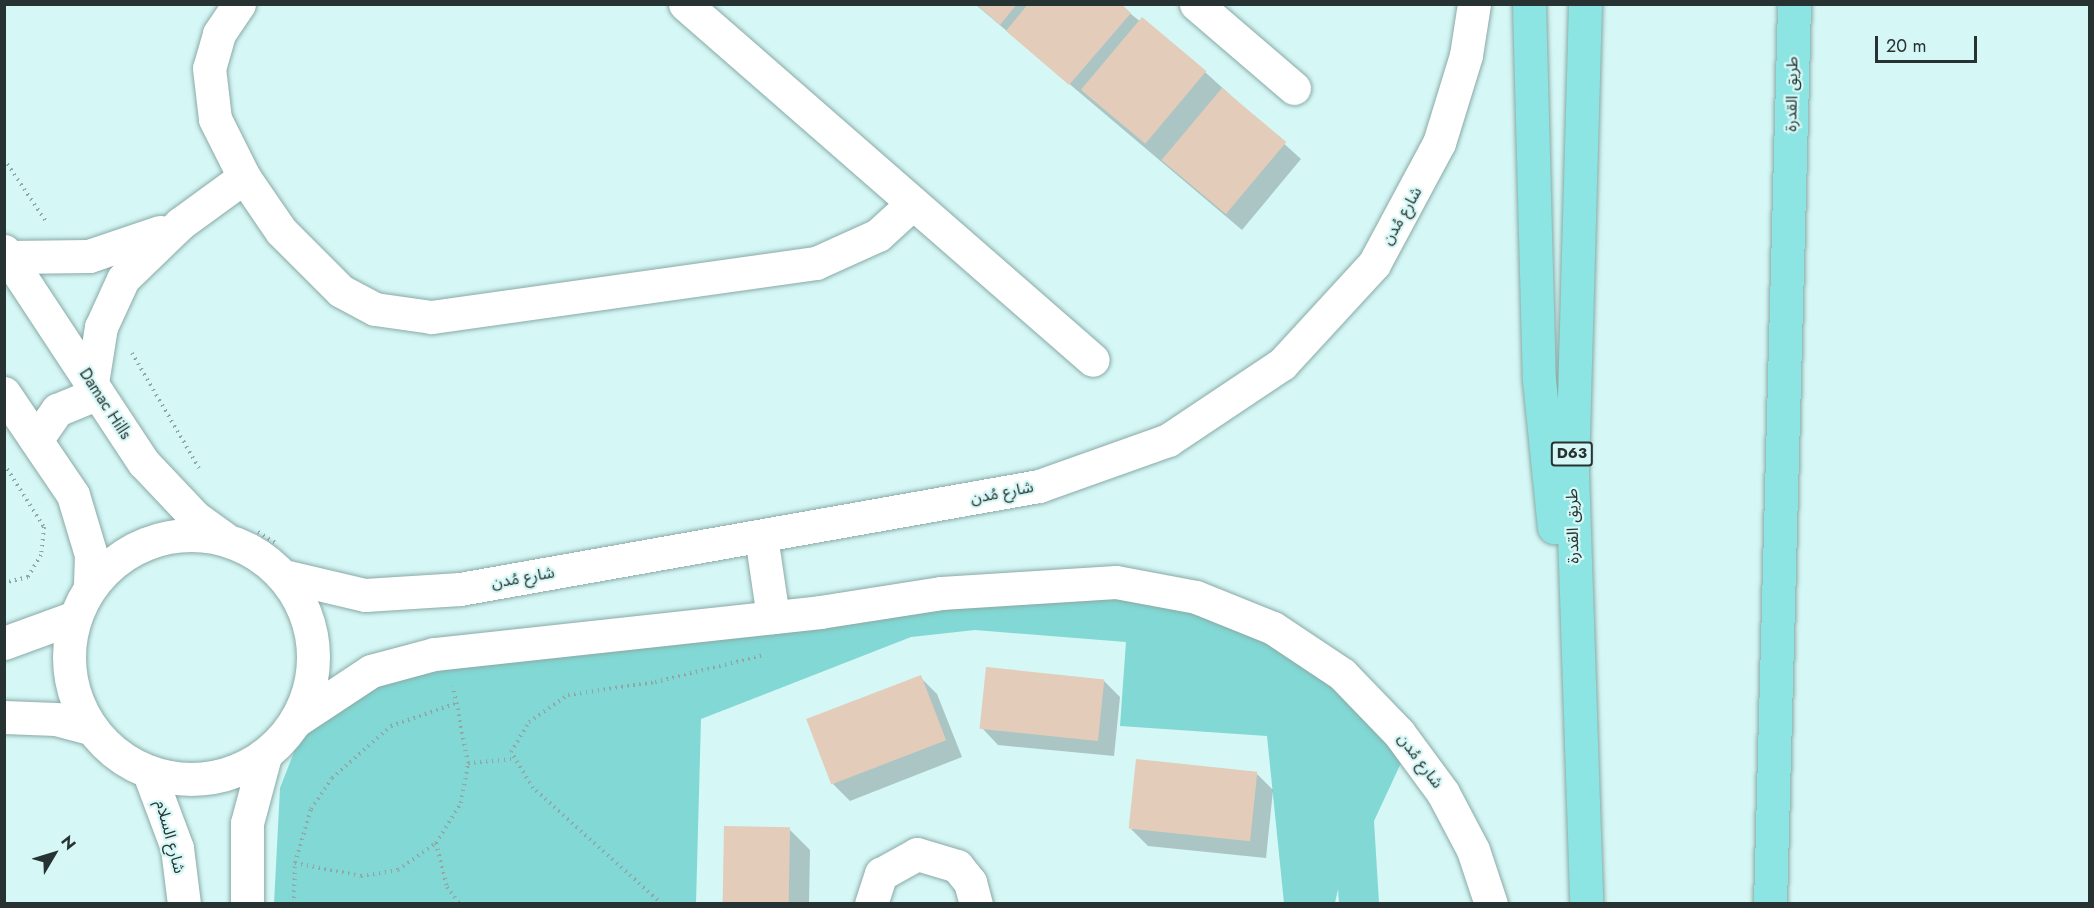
<!DOCTYPE html>
<meta charset="utf-8">
<style>
body{margin:0}
#map{position:relative;width:2094px;height:908px;overflow:hidden;background:#d5f7f5;font-family:Jost,"Noto Sans Arabic",sans-serif}
div>[style]{position:absolute}
[style*='--x']{left:calc(var(--x)*1px);top:calc(var(--y)*1px);width:calc(var(--w)*1px);rotate:calc(var(--a)*1deg)}
.green>*{inset:0;background:#82d8d4}
.shadow>*{inset:0;background:#0003}
.building>*{inset:0;background:#e3cdba;transform-origin:0 0}
.path>*{height:4px;margin-top:-2px;transform-origin:0;background:repeating-linear-gradient(90deg,#8fa8a7 0 1.5px,transparent 0 6px)}
.roads{filter:drop-shadow(0 0 2px #89aaa7) drop-shadow(0 0 2px #89aaa7)}
.street>*{height:33px;margin:-16.5px;padding:0 16.5px;transform-origin:16.5px;border-radius:16.5px;background:#fff}
.secondary>*{height:33px;margin:-16.5px;padding:0 16.5px;transform-origin:16.5px;border-radius:16.5px;background:#fff}
.secondary>.ring{margin:-16.5px;padding:0;box-sizing:content-box;background:none;border:33px solid #fff;border-radius:50%}
.primary>*{height:33px;margin:-16.5px;padding:0 16.5px;transform-origin:16.5px;border-radius:16.5px;background:#8ce5e2}
span{translate:-50% -50%;white-space:nowrap;text-align:center;line-height:1.15;-webkit-text-stroke:4.5px #d5f7f5;paint-order:stroke}
.shield-label span{padding:2px 4px;background:#d5f7f5;border:2px solid;border-radius:4px;-webkit-text-stroke-width:0}
.shield-label{font-size:15px;color:#263332;font-weight:700}
.street-label{font-size:16px;color:#263332}
.frame{position:absolute;inset:0;border:6px solid #263332;pointer-events:none}
.north{position:absolute;left:24px;top:824px;width:60px;height:60px;-webkit-text-stroke:4px #d5f7f5;paint-order:stroke;rotate:52deg;font-size:16px;font-weight:700;line-height:24px;text-align:center;color:#263332}
.north::after{content:'';display:block;margin:auto;width:21px;height:27px;background:#263332;clip-path:polygon(50% 0,100% 100%,50% 72%,0 100%)}
.scale{position:absolute;left:1875px;top:36px;width:102px;height:27px;box-sizing:border-box;border:3px solid #263332;border-top:0;padding-left:8px;font-size:18px;line-height:21px;white-space:nowrap;color:#263332;-webkit-text-stroke:4px #d5f7f5;paint-order:stroke}
</style>
<div id="map">
<div class="green">
<div style="clip-path:polygon(1016px 584px,1233px 610px,1372px 716px,1401px 763px,1374px 821px,1379px 903px,1339px 903px,1338px 889px,1335px 903px,1284px 903px,1267px 736px,1120px 726px,1126px 642px,975px 630px,911px 637px,701px 719px,696px 903px,274px 904px,280px 788px,296px 747px,359px 679px)"></div>
</div>
<div class="shadow">
<div style="clip-path:polygon(975px 4px,1118px 4px,1205px 72px,1301px 159px,1242px 230px)"></div>
<div style="clip-path:polygon(920px 677px,937px 694px,962px 757px,850px 801px,833px 784px)"></div>
<div style="clip-path:polygon(1103px 680px,1120px 697px,1114px 756px,998px 745px,982px 728px)"></div>
<div style="clip-path:polygon(1256px 773px,1273px 790px,1266px 858px,1148px 846px,1131px 829px)"></div>
<div style="clip-path:polygon(789px 829px,810px 850px,809px 904px,723px 904px)"></div>
</div>
<div class="building">
<div style="clip-path:polygon(976px 4px,1017px 4px,1000px 25px)"></div>
<div style="clip-path:polygon(1028px 4px,1121px 4px,1131px 13px,1069px 85px,1006px 31px)"></div>
<div style="left:1142px;top:17px;width:84px;height:95px;rotate:40deg"></div>
<div style="left:1222px;top:88px;width:84px;height:94px;rotate:40deg"></div>
<div style="left:986px;top:667px;width:119px;height:62px;rotate:6deg"></div>
<div style="left:921px;top:675px;width:70px;height:123px;rotate:69deg"></div>
<div style="left:1136px;top:759px;width:122px;height:70px;rotate:6deg"></div>
<div style="left:724px;top:826px;width:66px;height:78px;rotate:1deg"></div>
</div>
<div class="path">
<div style="--x:4;--y:159;--w:77;--a:56.1"></div>
<div style="--x:132;--y:353;--w:133;--a:59.8"></div>
<div style="--x:4;--y:464;--w:75;--a:57.6"></div>
<div style="--x:44;--y:527;--w:28;--a:96"></div>
<div style="--x:41;--y:555;--w:26;--a:121"></div>
<div style="--x:28;--y:577;--w:25;--a:166"></div>
<div style="--x:258;--y:532;--w:22;--a:32"></div>
<div style="--x:468;--y:763;--w:44;--a:-5.2"></div>
<div style="--x:436;--y:843;--w:45;--a:76"></div>
<div style="--x:447;--y:887;--w:21;--a:53"></div>
<div style="--x:295;--y:863;--w:67;--a:11.1"></div>
<div style="--x:361;--y:876;--w:37;--a:-9"></div>
<div style="--x:398;--y:870;--w:47;--a:-35.4"></div>
<div style="--x:436;--y:843;--w:47;--a:-58"></div>
<div style="--x:461;--y:803;--w:41;--a:-80.1"></div>
<div style="--x:468;--y:763;--w:78;--a:-101"></div>
<div style="--x:294;--y:904;--w:41;--a:-88.6"></div>
<div style="--x:295;--y:863;--w:56;--a:-73.5"></div>
<div style="--x:311;--y:809;--w:37;--a:-56"></div>
<div style="--x:332;--y:778;--w:79;--a:-41.4"></div>
<div style="--x:391;--y:726;--w:70;--a:-19.2"></div>
<div style="--x:662;--y:904;--w:173;--a:-138"></div>
<div style="--x:533;--y:788;--w:42;--a:-121.4"></div>
<div style="--x:511;--y:752;--w:35;--a:-59"></div>
<div style="--x:529;--y:722;--w:47;--a:-34.7"></div>
<div style="--x:568;--y:695;--w:88;--a:-8.5"></div>
<div style="--x:655;--y:682;--w:112;--a:-13.9"></div>
</div>
<div class="roads">
<div class="street">
<div style="--x:239;--y:4;--w:36;--a:124"></div>
<div style="--x:219;--y:34;--w:35;--a:106"></div>
<div style="--x:209;--y:68;--w:51;--a:83.3"></div>
<div style="--x:215;--y:119;--w:65;--a:63.4"></div>
<div style="--x:244;--y:177;--w:65;--a:55.6"></div>
<div style="--x:281;--y:231;--w:85;--a:45"></div>
<div style="--x:341;--y:291;--w:38;--a:28"></div>
<div style="--x:375;--y:309;--w:57;--a:8.1"></div>
<div style="--x:431;--y:317;--w:389;--a:-8"></div>
<div style="--x:816;--y:263;--w:68;--a:-24.3"></div>
<div style="--x:878;--y:235;--w:47;--a:-42.4"></div>
<div style="--x:685;--y:4;--w:541;--a:41.11"></div>
<div style="--x:1196;--y:4;--w:129;--a:40.6"></div>
<div style="--x:9;--y:257;--w:80;--a:-0.7"></div>
<div style="--x:89;--y:256;--w:75;--a:-18.7"></div>
<div style="--x:92;--y:383;--w:57;--a:-80.9"></div>
<div style="--x:101;--y:327;--w:53;--a:-65.4"></div>
<div style="--x:123;--y:279;--w:81;--a:-44"></div>
<div style="--x:181;--y:223;--w:78;--a:-36.1"></div>
<div style="--x:871;--y:904;--w:32;--a:-72"></div>
<div style="--x:881;--y:874;--w:41;--a:-29.1"></div>
<div style="--x:917;--y:854;--w:42;--a:16.7"></div>
<div style="--x:957;--y:866;--w:21;--a:51"></div>
<div style="--x:970;--y:882;--w:23;--a:75"></div>
</div>
<div class="secondary">
<div style="--x:4;--y:251;--w:254;--a:56.6"></div>
<div style="--x:144;--y:463;--w:74;--a:46.6"></div>
<div style="--x:195;--y:517;--w:36;--a:36"></div>
<div style="--x:4;--y:393;--w:123;--a:55.9"></div>
<div style="--x:73;--y:495;--w:63;--a:73.3"></div>
<div style="--x:91;--y:555;--w:31;--a:92"></div>
<div style="--x:36;--y:440;--w:37;--a:-55"></div>
<div style="--x:57;--y:410;--w:44;--a:-22.5"></div>
<div class="ring" style="left:69px;top:535px;width:211px;height:211px"></div>
<div style="--x:761;--y:536;--w:82;--a:81.6"></div>
<div style="--x:284;--y:576;--w:83;--a:13.2"></div>
<div style="--x:365;--y:595;--w:95;--a:-3.6"></div>
<div style="--x:460;--y:589;--w:588;--a:-10.09"></div>
<div style="--x:1039;--y:486;--w:137;--a:-19.6"></div>
<div style="--x:1168;--y:440;--w:137;--a:-33.7"></div>
<div style="--x:1282;--y:364;--w:136;--a:-47.4"></div>
<div style="--x:1374;--y:264;--w:137;--a:-61.8"></div>
<div style="--x:1439;--y:143;--w:92;--a:-72.9"></div>
<div style="--x:1466;--y:55;--w:52;--a:-81.1"></div>
<div style="--x:4;--y:643;--w:76;--a:-20.1"></div>
<div style="--x:4;--y:717;--w:52;--a:2.2"></div>
<div style="--x:56;--y:719;--w:35;--a:15"></div>
<div style="--x:297;--y:720;--w:89;--a:-33.5"></div>
<div style="--x:371;--y:671;--w:65;--a:-15.1"></div>
<div style="--x:434;--y:654;--w:388;--a:-6.2"></div>
<div style="--x:820;--y:612;--w:122;--a:-8.9"></div>
<div style="--x:941;--y:593;--w:175;--a:-3.6"></div>
<div style="--x:1116;--y:582;--w:81;--a:10.6"></div>
<div style="--x:1196;--y:597;--w:83;--a:21.9"></div>
<div style="--x:1273;--y:628;--w:83;--a:33.7"></div>
<div style="--x:1342;--y:674;--w:82;--a:46"></div>
<div style="--x:1399;--y:733;--w:74;--a:53.7"></div>
<div style="--x:1443;--y:793;--w:64;--a:62.2"></div>
<div style="--x:1473;--y:850;--w:57;--a:71.6"></div>
<div style="--x:149;--y:773;--w:80;--a:69.5"></div>
<div style="--x:177;--y:848;--w:56;--a:82.9"></div>
<div style="--x:247;--y:904;--w:81;--a:-90"></div>
<div style="--x:247;--y:823;--w:69;--a:-75"></div>
</div>
<div class="primary">
<div style="--x:1529;--y:4;--w:376;--a:88.5"></div>
<div style="--x:1539;--y:380;--w:148;--a:84.2"></div>
<div style="--x:1585;--y:4;--w:468;--a:91.6"></div>
<div style="--x:1572;--y:472;--w:432;--a:88.1"></div>
<div style="--x:1770;--y:904;--w:900;--a:-88.47"></div>
</div>
</div>
<div class="shield-label">
<span style="left:1572px;top:454px">D63</span>
</div>
<div class="street-label">
<span style="left:1792px;top:94px;rotate:-89deg">طريق القدرة</span>
<span style="left:1402px;top:216px;rotate:-60deg">شارع مُدن</span>
<span style="left:105px;top:404px;rotate:57deg">Damac Hills</span>
<span style="left:1002px;top:493px;rotate:-11deg">شارع مُدن</span>
<span style="left:1573px;top:526px;rotate:-91deg">طريق القدرة</span>
<span style="left:523px;top:578px;rotate:-10deg">شارع مُدن</span>
<span style="left:1420px;top:761px;rotate:53deg">شارع مُدن</span>
<span style="left:170px;top:837px;rotate:75deg">شارع السلام</span>
</div>
<div class="frame"></div>
<div class="north">N</div>
<div class="scale">20 m</div>
</div>
